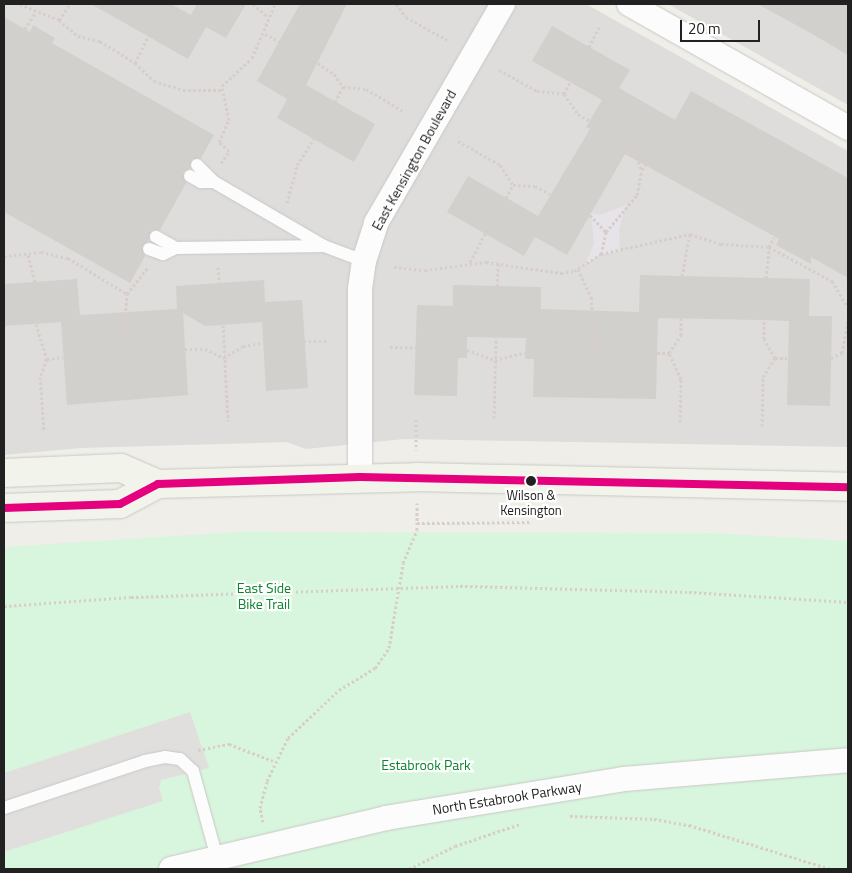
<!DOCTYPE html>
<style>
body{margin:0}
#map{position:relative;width:852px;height:873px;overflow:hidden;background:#efeee9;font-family:"Titillium Web",sans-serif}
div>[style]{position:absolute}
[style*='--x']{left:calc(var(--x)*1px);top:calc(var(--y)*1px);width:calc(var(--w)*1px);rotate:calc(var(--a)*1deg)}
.residential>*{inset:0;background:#dedddb}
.park>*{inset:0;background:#d8f5dd}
.parking>*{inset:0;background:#e0dfdd}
.plaza>*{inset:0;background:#e6e4e8}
.building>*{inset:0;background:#d1d0cc}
.path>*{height:3px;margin-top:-1.5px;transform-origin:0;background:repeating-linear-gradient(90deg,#d8cdc9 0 2.5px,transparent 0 5px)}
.roads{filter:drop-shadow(0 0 1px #c8c8c5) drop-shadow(0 0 1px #c8c8c5)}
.lane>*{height:12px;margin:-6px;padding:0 6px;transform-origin:6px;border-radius:6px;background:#fdfcfc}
.street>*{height:24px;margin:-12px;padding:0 12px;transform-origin:12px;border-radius:12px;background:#fdfcfc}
.secondary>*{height:28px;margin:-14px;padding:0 14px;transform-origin:14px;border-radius:14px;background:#f2f4ec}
.bus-1>*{height:8px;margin:-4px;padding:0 4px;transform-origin:4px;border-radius:4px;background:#e5007d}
.dots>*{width:14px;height:14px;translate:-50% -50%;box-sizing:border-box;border:2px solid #fff;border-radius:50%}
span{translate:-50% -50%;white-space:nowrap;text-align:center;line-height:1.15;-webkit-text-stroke:4.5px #fff;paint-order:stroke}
.bus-label{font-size:13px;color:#212121}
.street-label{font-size:14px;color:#212121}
.park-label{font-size:14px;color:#0a832d}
.frame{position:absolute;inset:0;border:5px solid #212121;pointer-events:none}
.scale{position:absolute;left:680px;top:20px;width:80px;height:22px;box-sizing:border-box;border:2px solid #212121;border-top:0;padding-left:6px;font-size:15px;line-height:18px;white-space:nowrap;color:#212121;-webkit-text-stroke:4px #fff;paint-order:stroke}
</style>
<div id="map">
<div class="residential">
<div style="clip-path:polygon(4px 4px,586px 4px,848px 151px,848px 447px,404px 439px,306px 449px,286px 442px,81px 448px,4px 455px)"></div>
<div style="clip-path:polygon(668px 4px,848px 4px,848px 105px)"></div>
</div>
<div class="park">
<div style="clip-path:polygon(238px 532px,714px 533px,848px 541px,848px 869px,4px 869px,4px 547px)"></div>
</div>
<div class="parking">
<div style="clip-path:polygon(190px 712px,209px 768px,161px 780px,159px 788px,163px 801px,4px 852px,4px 773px)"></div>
</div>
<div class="plaza">
<div style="clip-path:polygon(626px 205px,619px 229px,620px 251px,601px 254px,585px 265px,594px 244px,591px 213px,600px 215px)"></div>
</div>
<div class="building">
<div style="clip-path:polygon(91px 4px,171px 4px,191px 15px,197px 4px,246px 4px,226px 38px,206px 27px,188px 59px)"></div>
<div style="clip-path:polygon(300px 4px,347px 4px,306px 85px,375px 124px,354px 162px,277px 118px,287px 99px,257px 81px)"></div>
<div style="clip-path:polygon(758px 4px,848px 4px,848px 55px,814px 35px)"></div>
<div style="clip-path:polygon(4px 17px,30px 32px,33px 25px,55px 38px,52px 43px,214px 135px,201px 158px,192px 159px,190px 168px,183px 172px,186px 183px,160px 230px,151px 230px,149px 241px,142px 246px,145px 256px,130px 283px,4px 212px)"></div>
<div style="clip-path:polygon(552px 26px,630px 70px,619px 88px,675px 120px,691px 91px,848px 178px,848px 278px,811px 257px,811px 264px,776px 245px,779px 239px,625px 154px,567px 255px,535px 237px,524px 256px,447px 212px,468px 176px,538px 216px,590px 129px,586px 127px,602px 100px,532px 61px)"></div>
<div style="clip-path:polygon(640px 275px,810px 279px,809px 316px,832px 316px,830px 406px,787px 405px,789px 321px,764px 320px,658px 318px,656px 399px,533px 397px,534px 359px,525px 359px,526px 338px,467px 337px,467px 358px,458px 358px,457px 396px,414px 395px,417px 305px,453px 306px,453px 285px,541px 287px,541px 309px,639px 312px)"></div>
<div style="clip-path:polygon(77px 279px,80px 315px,177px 309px,176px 286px,264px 280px,265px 302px,302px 300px,308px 388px,266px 391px,262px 322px,205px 326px,183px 313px,188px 395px,67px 405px,61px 322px,4px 326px,4px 284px)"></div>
</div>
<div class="path">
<div style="--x:20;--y:4;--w:42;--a:22.3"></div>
<div style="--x:59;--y:20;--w:25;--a:40"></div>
<div style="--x:78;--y:36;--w:23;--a:13"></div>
<div style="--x:100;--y:41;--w:41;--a:32.2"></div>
<div style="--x:135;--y:63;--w:26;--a:43"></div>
<div style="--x:154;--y:81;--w:30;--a:17"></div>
<div style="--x:183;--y:90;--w:39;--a:0"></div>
<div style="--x:253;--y:4;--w:20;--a:41"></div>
<div style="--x:396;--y:4;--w:16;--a:52"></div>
<div style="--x:406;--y:17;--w:47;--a:29.3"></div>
<div style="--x:59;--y:20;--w:19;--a:-55"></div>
<div style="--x:25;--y:29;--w:19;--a:-58"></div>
<div style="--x:265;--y:34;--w:16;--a:27"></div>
<div style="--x:589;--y:47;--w:25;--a:-63"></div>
<div style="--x:135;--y:63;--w:30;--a:-64"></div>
<div style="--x:318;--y:63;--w:19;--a:35"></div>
<div style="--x:334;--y:74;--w:16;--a:55"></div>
<div style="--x:343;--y:87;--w:23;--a:5"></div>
<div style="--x:366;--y:89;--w:45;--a:30.5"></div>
<div style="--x:499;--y:70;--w:43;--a:28.9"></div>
<div style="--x:537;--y:91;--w:27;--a:6"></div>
<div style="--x:564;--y:94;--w:24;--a:55"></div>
<div style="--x:578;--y:114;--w:14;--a:30"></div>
<div style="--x:564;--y:94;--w:13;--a:-63"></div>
<div style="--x:335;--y:102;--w:17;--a:-62"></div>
<div style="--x:458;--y:141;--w:48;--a:29.7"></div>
<div style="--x:500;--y:165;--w:24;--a:57"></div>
<div style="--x:513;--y:185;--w:22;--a:3"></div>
<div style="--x:535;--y:186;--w:17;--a:28"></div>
<div style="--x:631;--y:143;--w:29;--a:68"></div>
<div style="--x:221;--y:163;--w:14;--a:-56"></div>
<div style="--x:229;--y:151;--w:13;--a:-138"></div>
<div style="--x:219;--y:142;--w:24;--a:-66"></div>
<div style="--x:229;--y:120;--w:35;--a:-102"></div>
<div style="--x:222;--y:86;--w:41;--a:-43"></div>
<div style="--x:252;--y:58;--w:59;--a:-66.9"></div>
<div style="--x:506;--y:198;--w:15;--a:-62"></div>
<div style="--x:287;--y:203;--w:39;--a:-75"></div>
<div style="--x:297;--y:165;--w:31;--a:-57"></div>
<div style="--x:590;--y:215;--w:23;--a:47"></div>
<div style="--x:601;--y:254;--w:23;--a:-77"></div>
<div style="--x:606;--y:232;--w:48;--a:-50"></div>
<div style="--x:637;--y:195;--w:25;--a:-79"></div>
<div style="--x:642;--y:170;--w:14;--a:-56"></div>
<div style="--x:28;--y:255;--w:28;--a:75"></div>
<div style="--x:4;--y:256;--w:37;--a:-6"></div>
<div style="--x:41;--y:252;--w:28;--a:13"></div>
<div style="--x:68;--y:258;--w:69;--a:31.4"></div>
<div style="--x:470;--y:262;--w:32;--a:-62"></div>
<div style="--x:218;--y:267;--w:16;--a:86"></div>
<div style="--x:394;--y:267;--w:31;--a:6"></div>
<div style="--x:425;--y:270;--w:62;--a:-7.5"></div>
<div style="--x:486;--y:262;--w:76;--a:8.3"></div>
<div style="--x:561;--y:273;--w:13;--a:-9"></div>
<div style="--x:574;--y:271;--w:32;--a:-32"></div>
<div style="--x:601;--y:254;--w:91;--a:-12.7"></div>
<div style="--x:690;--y:234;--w:33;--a:18"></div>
<div style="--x:721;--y:244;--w:48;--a:3.6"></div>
<div style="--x:769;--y:247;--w:72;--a:28.4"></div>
<div style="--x:832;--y:281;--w:31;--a:59"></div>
<div style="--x:578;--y:269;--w:31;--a:65"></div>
<div style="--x:591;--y:297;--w:51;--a:85.5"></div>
<div style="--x:682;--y:276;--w:43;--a:-79.2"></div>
<div style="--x:766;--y:278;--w:31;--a:-84"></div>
<div style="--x:769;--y:247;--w:11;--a:-63"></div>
<div style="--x:497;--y:286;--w:22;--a:-87"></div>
<div style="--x:36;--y:324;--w:37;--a:73"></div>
<div style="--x:47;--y:359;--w:19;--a:111"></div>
<div style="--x:40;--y:377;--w:53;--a:85.7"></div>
<div style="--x:223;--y:325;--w:96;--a:87"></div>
<div style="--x:304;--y:341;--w:25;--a:0"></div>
<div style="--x:390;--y:347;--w:26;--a:2"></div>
<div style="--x:185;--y:349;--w:20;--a:0"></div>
<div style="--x:205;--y:349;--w:21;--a:25"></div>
<div style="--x:224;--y:358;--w:22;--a:-32"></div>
<div style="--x:243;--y:346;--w:20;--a:-9"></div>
<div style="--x:123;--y:350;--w:56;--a:-85.9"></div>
<div style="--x:127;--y:294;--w:33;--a:-52"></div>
<div style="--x:467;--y:350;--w:30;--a:20"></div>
<div style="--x:495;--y:360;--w:32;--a:-14"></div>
<div style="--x:577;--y:352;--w:18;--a:-13"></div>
<div style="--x:595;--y:348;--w:21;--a:14"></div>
<div style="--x:657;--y:353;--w:12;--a:0"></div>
<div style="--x:105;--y:355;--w:38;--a:-6"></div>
<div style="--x:775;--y:358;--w:13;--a:0"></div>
<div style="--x:831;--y:358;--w:12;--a:-24"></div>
<div style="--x:842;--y:353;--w:33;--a:-79"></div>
<div style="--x:47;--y:359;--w:16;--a:-7"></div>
<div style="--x:494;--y:418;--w:80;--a:-88.6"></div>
<div style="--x:416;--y:419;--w:31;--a:90"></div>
<div style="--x:680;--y:422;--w:43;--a:-88.7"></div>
<div style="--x:681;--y:379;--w:29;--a:-115"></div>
<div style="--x:669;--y:353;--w:22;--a:-56"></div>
<div style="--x:681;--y:335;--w:17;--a:-90"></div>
<div style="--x:762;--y:426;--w:49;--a:-88.8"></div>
<div style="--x:763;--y:377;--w:22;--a:-58"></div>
<div style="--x:775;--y:358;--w:22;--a:-120"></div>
<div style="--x:764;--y:339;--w:19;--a:-90"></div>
<div style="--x:417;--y:523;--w:115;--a:-0.5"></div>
<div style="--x:4;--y:606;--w:127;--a:-4.1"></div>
<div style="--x:131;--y:597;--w:329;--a:-1.9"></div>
<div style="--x:460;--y:586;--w:229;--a:1.5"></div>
<div style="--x:689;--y:592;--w:159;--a:3.6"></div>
<div style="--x:198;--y:750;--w:32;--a:-11"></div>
<div style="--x:229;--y:744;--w:47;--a:21.1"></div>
<div style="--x:570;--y:816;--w:84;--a:2"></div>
<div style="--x:654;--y:819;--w:36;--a:10"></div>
<div style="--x:689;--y:825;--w:148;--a:17.3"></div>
<div style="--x:263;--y:822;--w:14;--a:-102"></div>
<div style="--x:260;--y:808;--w:28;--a:-75"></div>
<div style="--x:267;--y:781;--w:48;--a:-64"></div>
<div style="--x:288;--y:738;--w:70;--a:-43.3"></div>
<div style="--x:339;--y:690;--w:42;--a:-31.4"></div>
<div style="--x:375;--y:668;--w:24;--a:-55"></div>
<div style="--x:389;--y:648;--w:86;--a:-80.6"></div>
<div style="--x:403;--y:563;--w:36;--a:-67"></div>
<div style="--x:417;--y:530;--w:27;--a:-90"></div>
<div style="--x:409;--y:869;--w:51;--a:-26.6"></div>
<div style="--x:455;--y:846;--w:69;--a:-18.7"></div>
</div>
<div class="roads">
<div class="lane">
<div style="--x:190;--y:176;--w:13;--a:29"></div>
<div style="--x:201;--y:182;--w:13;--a:0"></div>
<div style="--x:214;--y:182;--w:24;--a:-135"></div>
<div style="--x:214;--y:182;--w:127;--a:30.2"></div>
<div style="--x:324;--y:246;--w:43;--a:20.6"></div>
<div style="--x:176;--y:248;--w:148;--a:-0.8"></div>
<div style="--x:149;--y:249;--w:15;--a:20"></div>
<div style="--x:163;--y:254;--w:14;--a:-25"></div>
<div style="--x:176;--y:248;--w:23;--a:-151"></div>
<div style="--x:4;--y:808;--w:149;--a:-18.4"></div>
<div style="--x:145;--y:761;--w:20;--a:-11"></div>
<div style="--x:165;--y:757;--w:15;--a:8"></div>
<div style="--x:180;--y:759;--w:18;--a:43"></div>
<div style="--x:193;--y:771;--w:90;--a:74.6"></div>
</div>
<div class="street">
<div style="--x:629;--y:4;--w:252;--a:29.5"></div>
<div style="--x:360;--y:477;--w:188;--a:-90"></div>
<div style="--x:360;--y:289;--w:28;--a:-82"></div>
<div style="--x:364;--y:261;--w:40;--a:-72"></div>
<div style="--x:376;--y:223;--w:253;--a:-59.9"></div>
<div style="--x:171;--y:869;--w:221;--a:-13.3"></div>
<div style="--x:386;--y:818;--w:241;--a:-9.3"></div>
<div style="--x:624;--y:779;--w:225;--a:-4.8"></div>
</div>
<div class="secondary">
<div style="--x:4;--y:473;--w:117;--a:-2.4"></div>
<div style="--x:121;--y:468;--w:40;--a:23.4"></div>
<div style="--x:158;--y:484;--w:259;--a:-1.5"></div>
<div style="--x:417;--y:477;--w:431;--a:1.3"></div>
<div style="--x:4;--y:508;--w:116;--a:-2"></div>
<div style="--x:120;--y:504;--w:43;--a:-27.8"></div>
</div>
</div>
<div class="bus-1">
<div style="--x:4;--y:508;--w:116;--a:-2"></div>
<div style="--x:120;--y:504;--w:43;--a:-27.8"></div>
<div style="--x:158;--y:484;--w:202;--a:-2"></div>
<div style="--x:360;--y:477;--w:488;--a:1.2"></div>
</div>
<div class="dots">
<div style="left:531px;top:481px;background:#212121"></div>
</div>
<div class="bus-label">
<span style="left:531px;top:503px">Wilson &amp;<br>Kensington</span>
</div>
<div class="street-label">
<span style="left:414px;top:160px;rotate:-61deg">East Kensington Boulevard</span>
<span style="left:507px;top:798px;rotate:-9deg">North Estabrook Parkway</span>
</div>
<div class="park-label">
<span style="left:264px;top:596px">East Side<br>Bike Trail</span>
<span style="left:426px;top:765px">Estabrook Park</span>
</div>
<div class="frame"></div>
<div class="scale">20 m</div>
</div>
